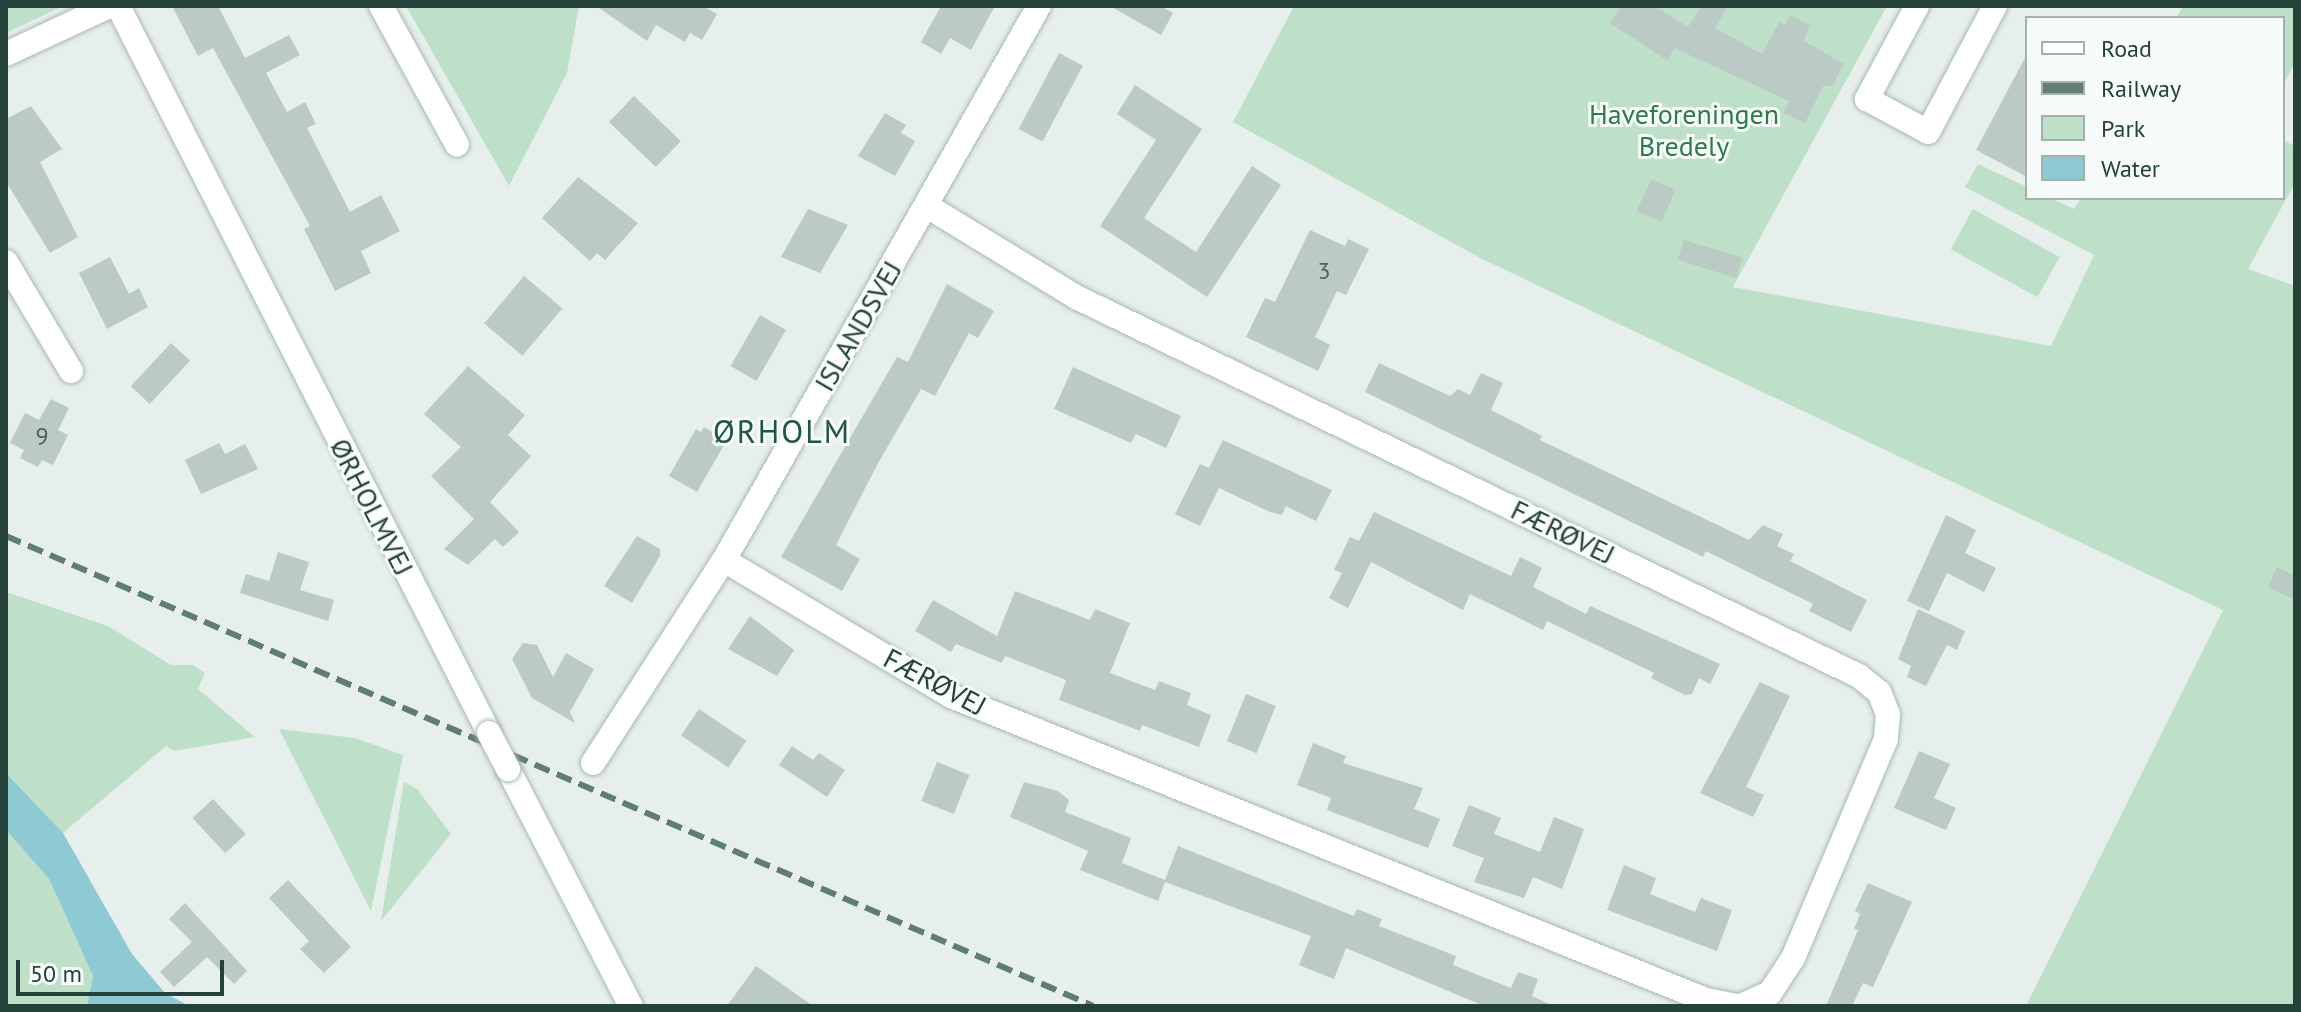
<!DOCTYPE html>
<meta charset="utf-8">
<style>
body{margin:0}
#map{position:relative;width:2301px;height:1012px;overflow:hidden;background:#e6efeb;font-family:"PT Sans",sans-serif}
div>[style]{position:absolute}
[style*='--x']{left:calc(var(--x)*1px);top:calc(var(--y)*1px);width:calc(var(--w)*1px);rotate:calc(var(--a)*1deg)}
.green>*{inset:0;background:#bfe0c8;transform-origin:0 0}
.water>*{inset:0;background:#8ec9d4}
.building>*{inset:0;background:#bbcac4;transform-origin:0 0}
.roads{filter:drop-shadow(0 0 2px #a8b8b2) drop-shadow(0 0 2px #a8b8b2)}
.minor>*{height:24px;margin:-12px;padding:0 12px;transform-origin:12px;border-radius:12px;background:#fff}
.rail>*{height:6px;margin-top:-3px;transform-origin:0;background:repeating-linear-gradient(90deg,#5f7d75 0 16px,transparent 0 24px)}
.bridges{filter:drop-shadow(0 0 2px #a8b8b2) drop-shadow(0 0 2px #a8b8b2)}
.minor-bridge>*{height:24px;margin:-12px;padding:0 12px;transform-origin:12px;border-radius:12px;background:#fff}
span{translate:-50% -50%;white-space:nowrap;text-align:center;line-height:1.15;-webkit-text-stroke:6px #f7fbf9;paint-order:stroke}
.number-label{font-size:24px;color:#4a645c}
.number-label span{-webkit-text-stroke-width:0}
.park-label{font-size:28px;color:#2d7a4b}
.street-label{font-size:28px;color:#24423a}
.quarter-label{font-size:32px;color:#1f5548;letter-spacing:2px}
.frame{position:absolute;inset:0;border:8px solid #24423a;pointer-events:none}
.legend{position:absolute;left:2025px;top:16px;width:260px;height:184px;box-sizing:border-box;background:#f7fbf9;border:2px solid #a3b1ad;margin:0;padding:10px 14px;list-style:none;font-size:24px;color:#24423a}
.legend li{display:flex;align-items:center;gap:16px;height:40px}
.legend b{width:40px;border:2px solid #a3b1ad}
.scale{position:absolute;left:16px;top:960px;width:208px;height:36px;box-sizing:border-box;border:4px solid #24423a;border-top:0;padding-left:10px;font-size:24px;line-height:28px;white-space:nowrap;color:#24423a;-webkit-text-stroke:6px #f7fbf9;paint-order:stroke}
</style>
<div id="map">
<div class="green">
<div style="clip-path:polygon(6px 6px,63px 6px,6px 33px)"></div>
<div style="clip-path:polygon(406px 6px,579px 6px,567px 73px,509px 186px)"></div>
<div style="clip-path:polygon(1294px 6px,1887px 6px,1733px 287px,2051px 346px,2094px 255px,1965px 187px,1978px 164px,2027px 187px,2027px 198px,2050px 198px,2074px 209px,2081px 198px,2283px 198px,2283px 140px,2295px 146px,2295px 183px,2248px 269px,2295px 286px,2295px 1006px,2026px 1006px,2223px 610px,1482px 259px,1233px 122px)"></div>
<div style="clip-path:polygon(2183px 6px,2295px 6px,2295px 62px,2283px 86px,2283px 18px,2176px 18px)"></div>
<div style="left:1973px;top:209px;width:99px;height:46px;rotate:29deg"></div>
<div style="clip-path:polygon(6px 592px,108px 626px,171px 665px,193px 665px,205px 673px,198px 689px,255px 737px,174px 751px,166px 746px,63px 833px,6px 773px)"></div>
<div style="clip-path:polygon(279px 729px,355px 738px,403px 755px,371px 911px)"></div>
<div style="clip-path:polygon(404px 782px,417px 789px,451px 834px,381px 921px)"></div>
<div style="clip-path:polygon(6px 830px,49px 879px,93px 976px,87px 1006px,6px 1006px)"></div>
</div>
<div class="water">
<div style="clip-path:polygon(6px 773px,63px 833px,132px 954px,165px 993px,189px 1006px,87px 1006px,93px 976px,49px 879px,6px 830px)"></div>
</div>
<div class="building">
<div style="clip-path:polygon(172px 6px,218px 6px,245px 58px,289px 35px,300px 55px,266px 73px,287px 112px,305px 102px,316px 124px,307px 128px,350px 212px,381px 195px,400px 231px,361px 251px,371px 273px,335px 291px,304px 229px,310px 226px,213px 48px,198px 56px)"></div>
<div style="clip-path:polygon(596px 6px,703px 6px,717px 14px,702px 40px,690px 33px,685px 42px,656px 25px,647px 41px)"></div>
<div style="clip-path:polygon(941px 6px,995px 6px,971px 50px,950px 38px,941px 54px,921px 42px)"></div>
<div style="clip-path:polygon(1110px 6px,1161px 6px,1173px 13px,1161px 35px)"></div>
<div style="clip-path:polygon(1621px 6px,1654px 6px,1688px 27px,1702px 6px,1728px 6px,1715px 28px,1762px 54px,1779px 22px,1785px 25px,1790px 15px,1810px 25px,1804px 41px,1844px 64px,1832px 86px,1823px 86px,1805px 123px,1783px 113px,1789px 101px,1674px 48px,1668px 61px,1610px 23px)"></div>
<div style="left:1059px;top:53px;width:27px;height:86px;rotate:28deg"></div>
<div style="clip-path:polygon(2027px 54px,2027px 177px,1976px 150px)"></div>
<div style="clip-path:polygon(1135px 85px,1202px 129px,1144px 218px,1196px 252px,1252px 166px,1281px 185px,1207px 297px,1100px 226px,1156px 140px,1117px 114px)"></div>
<div style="left:634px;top:96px;width:65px;height:36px;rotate:44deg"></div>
<div style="clip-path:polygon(31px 106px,62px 149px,40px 162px,78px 237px,50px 253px,6px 182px,6px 119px)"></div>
<div style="clip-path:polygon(885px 113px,906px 125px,901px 133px,915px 141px,895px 176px,858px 156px)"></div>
<div style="clip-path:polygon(578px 177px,638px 223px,605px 260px,597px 253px,590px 261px,542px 218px)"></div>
<div style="left:1651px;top:179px;width:27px;height:35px;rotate:24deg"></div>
<div style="clip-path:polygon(808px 209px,848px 225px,820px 273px,781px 257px)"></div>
<div style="clip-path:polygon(1310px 230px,1345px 246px,1348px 239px,1369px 249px,1346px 295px,1337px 291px,1315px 337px,1330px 345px,1318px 371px,1246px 337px,1265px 298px,1275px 302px)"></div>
<div style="left:1684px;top:240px;width:61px;height:21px;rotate:17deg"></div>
<div style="clip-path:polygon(110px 257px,129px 294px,139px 288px,148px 307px,107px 329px,79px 273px)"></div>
<div style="left:524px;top:276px;width:50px;height:62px;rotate:40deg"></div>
<div style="clip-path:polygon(947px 284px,994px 311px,978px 338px,969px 333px,935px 396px,921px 389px,877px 465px,836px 545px,860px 559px,842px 591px,781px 557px,897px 357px,908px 362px)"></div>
<div style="left:760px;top:315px;width:30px;height:59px;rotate:30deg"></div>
<div style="left:171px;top:343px;width:26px;height:59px;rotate:43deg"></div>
<div style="clip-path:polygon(1379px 363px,1450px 396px,1458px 389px,1470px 395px,1481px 373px,1503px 383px,1491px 410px,1542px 436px,1540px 440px,1749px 540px,1763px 525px,1783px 534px,1777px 546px,1794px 554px,1790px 561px,1867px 600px,1851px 632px,1809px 611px,1813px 604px,1706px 551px,1703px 557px,1365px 392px)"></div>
<div style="clip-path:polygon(468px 366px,525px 415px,508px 435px,531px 456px,490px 502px,519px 532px,503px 547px,495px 539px,468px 565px,444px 549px,474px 519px,431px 476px,461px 447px,424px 414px)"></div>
<div style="clip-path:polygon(1073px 367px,1181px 416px,1166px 448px,1136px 434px,1131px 443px,1054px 409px)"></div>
<div style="clip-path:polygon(51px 399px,69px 408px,58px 430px,68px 435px,53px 465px,42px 460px,38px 467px,20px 458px,24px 450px,10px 443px,25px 413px,39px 420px)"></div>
<div style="clip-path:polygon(704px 427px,724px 439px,724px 445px,697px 492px,669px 476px,696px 429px,701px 432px)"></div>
<div style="clip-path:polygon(1223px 440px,1332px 490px,1316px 521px,1286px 506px,1282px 515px,1270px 512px,1219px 488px,1200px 526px,1175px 514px,1200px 464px,1209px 468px)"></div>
<div style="clip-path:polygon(219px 443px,225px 454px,245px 444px,258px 469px,201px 494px,185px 460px)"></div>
<div style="clip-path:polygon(1374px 512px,1511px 576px,1520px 557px,1542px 568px,1533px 587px,1586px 614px,1590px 606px,1720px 664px,1710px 684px,1699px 678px,1692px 694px,1685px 695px,1651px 678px,1654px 673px,1547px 621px,1543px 630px,1470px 594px,1463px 610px,1371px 562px,1348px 608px,1329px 598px,1342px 573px,1334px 570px,1350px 537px,1359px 541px)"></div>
<div style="clip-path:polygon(1946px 515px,1976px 530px,1965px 553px,1996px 568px,1984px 592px,1947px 573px,1929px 611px,1907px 601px)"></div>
<div style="clip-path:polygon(637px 536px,660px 549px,660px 556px,632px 603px,604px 586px)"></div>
<div style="clip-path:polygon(278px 552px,309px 562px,300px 590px,334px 600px,328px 621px,240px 593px,246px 574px,269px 581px)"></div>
<div style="clip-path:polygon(2277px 567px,2295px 576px,2295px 600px,2268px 587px)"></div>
<div style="clip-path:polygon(1015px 591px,1090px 620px,1095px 609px,1130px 623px,1110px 673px,1155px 690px,1159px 681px,1191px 693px,1187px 705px,1211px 715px,1199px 747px,1142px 725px,1140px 731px,1059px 700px,1066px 680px,1005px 656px,1002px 663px,956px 644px,951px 652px,915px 631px,933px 600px,997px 636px)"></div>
<div style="clip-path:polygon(1918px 609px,1965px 631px,1957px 650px,1947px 645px,1926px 686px,1907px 677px,1911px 666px,1898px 659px)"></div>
<div style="clip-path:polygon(750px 616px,794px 650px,777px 676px,728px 649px)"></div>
<div style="clip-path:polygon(523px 643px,537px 645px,553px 677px,566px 653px,594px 669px,570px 712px,575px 723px,532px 698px,512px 659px)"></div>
<div style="clip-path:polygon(1760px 682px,1790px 696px,1746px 787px,1764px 795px,1753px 817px,1700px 793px)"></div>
<div style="left:1246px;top:694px;width:32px;height:51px;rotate:22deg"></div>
<div style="left:699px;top:709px;width:57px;height:32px;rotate:34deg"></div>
<div style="clip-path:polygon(1313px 743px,1346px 756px,1343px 763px,1423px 788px,1414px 809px,1440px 819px,1428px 848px,1327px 810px,1331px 798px,1297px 785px)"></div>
<div style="clip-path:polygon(792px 746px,813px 760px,819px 753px,845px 770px,827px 797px,779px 765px)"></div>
<div style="clip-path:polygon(1919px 751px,1950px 764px,1934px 798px,1956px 808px,1946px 830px,1894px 808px)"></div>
<div style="left:937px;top:762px;width:35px;height:42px;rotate:22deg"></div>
<div style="clip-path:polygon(1024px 782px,1058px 791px,1069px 800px,1065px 812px,1131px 838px,1122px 863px,1165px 880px,1178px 846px,1354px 916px,1357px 909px,1382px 919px,1379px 926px,1456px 956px,1453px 965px,1511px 988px,1518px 972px,1538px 979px,1532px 996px,1553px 1006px,1484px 1006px,1346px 948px,1334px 979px,1299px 965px,1311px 936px,1165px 882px,1158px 901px,1080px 870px,1088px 851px,1010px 817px)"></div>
<div style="left:213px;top:799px;width:48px;height:28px;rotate:47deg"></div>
<div style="clip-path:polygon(1469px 805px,1501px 818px,1494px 834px,1540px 852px,1554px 817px,1584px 829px,1562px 889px,1533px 877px,1524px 898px,1474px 882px,1484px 858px,1452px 846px)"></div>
<div style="clip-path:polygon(1624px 865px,1656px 878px,1650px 894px,1695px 912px,1701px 898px,1732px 910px,1717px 951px,1607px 910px)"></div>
<div style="clip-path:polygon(288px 880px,351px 947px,324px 973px,300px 949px,309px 941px,269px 898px)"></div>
<div style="clip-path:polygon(1868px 883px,1912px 902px,1873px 987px,1863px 983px,1852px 1006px,1826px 1006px,1858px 930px,1854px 929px,1860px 914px,1855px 911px)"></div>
<div style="clip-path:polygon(185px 903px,247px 971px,234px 984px,207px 957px,174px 987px,160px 972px,192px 942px,169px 919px)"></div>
<div style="clip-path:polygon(756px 966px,779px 982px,813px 1006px,727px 1006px)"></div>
</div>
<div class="roads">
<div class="minor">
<div style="--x:118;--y:6;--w:816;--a:62.96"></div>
<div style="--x:381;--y:6;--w:158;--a:61.3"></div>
<div style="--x:1917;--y:6;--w:106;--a:118.3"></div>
<div style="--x:1867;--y:99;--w:69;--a:28.4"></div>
<div style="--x:1928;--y:132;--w:143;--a:-62"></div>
<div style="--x:6;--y:54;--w:114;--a:-25"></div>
<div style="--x:927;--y:206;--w:175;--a:31.4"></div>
<div style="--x:1076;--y:297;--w:870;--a:25.83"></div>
<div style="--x:1859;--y:676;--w:26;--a:39"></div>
<div style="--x:1879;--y:692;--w:24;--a:68"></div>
<div style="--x:1888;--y:714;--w:25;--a:95"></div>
<div style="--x:1886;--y:739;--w:238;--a:113"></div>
<div style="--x:1793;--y:958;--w:42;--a:123.3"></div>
<div style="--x:1770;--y:993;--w:32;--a:156"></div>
<div style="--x:6;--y:262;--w:127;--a:59.2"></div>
<div style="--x:724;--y:560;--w:265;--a:30.9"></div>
<div style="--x:951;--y:696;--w:814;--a:21.93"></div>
<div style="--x:1706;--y:1000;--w:33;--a:11"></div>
<div style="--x:593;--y:763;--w:242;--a:-57.2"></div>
<div style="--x:724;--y:560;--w:637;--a:-60.38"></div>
<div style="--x:508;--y:769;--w:267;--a:62.6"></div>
</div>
</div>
<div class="rail">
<div style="--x:6;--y:536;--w:1184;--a:23.38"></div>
</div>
<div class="bridges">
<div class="minor-bridge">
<div style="--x:489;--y:733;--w:41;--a:62.2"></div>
</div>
</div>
<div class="number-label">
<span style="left:1324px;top:271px">3</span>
<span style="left:42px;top:436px">9</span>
</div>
<div class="park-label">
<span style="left:1684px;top:130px">Haveforeningen<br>Bredely</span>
</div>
<div class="street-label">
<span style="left:858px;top:326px;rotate:-60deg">ISLANDSVEJ</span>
<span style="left:372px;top:507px;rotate:63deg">ØRHOLMVEJ</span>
<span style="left:1563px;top:532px;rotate:26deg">FÆRØVEJ</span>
<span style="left:935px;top:682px;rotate:28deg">FÆRØVEJ</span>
</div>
<div class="quarter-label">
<span style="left:782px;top:431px">ØRHOLM</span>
</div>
<div class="frame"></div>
<ul class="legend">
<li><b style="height:10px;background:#fff"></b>Road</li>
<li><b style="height:10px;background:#5f7d75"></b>Railway</li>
<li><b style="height:22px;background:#bfe0c8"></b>Park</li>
<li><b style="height:22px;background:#8ec9d4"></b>Water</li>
</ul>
<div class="scale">50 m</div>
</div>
